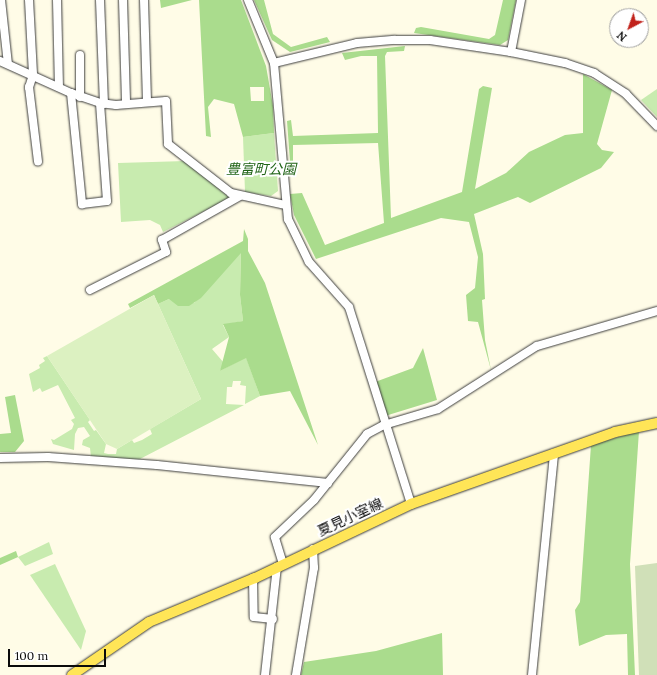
<!DOCTYPE html>
<meta charset="utf-8">
<style>
body{margin:0}
#map{position:relative;width:657px;height:675px;overflow:hidden;background:#fffce7;font-family:Lora,"Noto Sans JP",serif}
div>[style]{position:absolute}
[style*='--x']{left:calc(var(--x)*1px);top:calc(var(--y)*1px);width:calc(var(--w)*1px);rotate:calc(var(--a)*1deg)}
.green>*{inset:0;background:#c8ebaf}
.forest>*{inset:0;background:#aadc8d}
.cemetery>*{inset:0;background:#d0e0b8}
.pitch>*{inset:0;background:#dcf1c1}
.roads{filter:drop-shadow(0 0 1px #3d3d3d) drop-shadow(0 0 1px #3d3d3d)}
.minor>*{height:8px;margin:-4px;padding:0 4px;transform-origin:4px;border-radius:4px;background:#fff}
.major>*{height:10px;margin:-5px;padding:0 5px;transform-origin:5px;border-radius:5px;background:#ffe557}
span{translate:-50% -50%;white-space:nowrap;text-align:center;line-height:1.15;-webkit-text-stroke:4px #fff;paint-order:stroke}
.park-label{font-size:14px;color:#216418;font-style:italic}
.street-label{font-size:14px;color:#0a0a0a}
.north{position:absolute;left:609px;top:8px;width:40px;height:40px;box-sizing:border-box;background:#fff;border:1px solid #9d9d9d;border-radius:50%;rotate:221deg;font-size:11px;font-weight:700;line-height:16px;text-align:center;color:#0a0a0a}
.north::after{content:'';display:block;margin:auto;width:14px;height:18px;background:#c1221b;clip-path:polygon(50% 0,100% 100%,50% 72%,0 100%)}
.scale{position:absolute;left:8px;top:649px;width:98px;height:18px;box-sizing:border-box;border:2px solid #0a0a0a;border-top:0;padding-left:5px;font-size:12px;line-height:14px;white-space:nowrap;color:#0a0a0a;-webkit-text-stroke:3px #fff;paint-order:stroke}
</style>
<div id="map">
<div class="green">
<div style="clip-path:polygon(657px 89px,657px 117px,641px 100px)"></div>
<div style="clip-path:polygon(274px 133px,278px 191px,271px 196px,245px 192px,243px 137px)"></div>
<div style="clip-path:polygon(186px 161px,230px 198px,163px 232px,160px 225px,150px 220px,121px 222px,118px 163px)"></div>
<div style="clip-path:polygon(241px 252px,240px 295px,243px 321px,223px 325px,229px 337px,212px 349px,224px 363px,220px 371px,246px 357px,260px 396px,245px 404px,246px 386px,240px 385px,241px 381px,233px 381px,232px 387px,227px 387px,226px 404px,244px 405px,138px 460px,91px 457px,90px 448px,82px 445px,83px 440px,90px 436px,84px 427px,78px 428px,75px 434px,74px 450px,53px 444px,51px 439px,54px 440px,72px 429px,74px 424px,71px 420px,75px 418px,58px 385px,42px 392px,40px 388px,33px 392px,29px 374px,40px 368px,39px 365px,45px 361px,43px 358px,47px 356px,90px 420px,88px 422px,94px 431px,96px 430px,106px 444px,104px 453px,108px 454px,116px 454px,117px 449px,132px 440px,134px 443px,142px 440px,152px 434px,150px 429px,201px 399px,158px 304px,169px 299px,194px 303px)"></div>
<div style="clip-path:polygon(49px 542px,53px 554px,25px 566px,18px 557px)"></div>
<div style="clip-path:polygon(55px 564px,86px 631px,81px 650px,30px 575px)"></div>
</div>
<div class="forest">
<div style="clip-path:polygon(160px 0,192px 0,161px 8px)"></div>
<div style="clip-path:polygon(evenodd,199px 0,241px 0,266px 66px,273px 106px,274px 133px,243px 137px,234px 104px,214px 99px,208px 107px,211px 137px,206px 136px,199px 0,250px 87px,264px 87px,264px 101px,251px 101px,250px 87px)"></div>
<div style="clip-path:polygon(254px 0,264px 0,273px 34px,291px 47px,327px 37px,330px 42px,290px 52px,272px 40px)"></div>
<div style="clip-path:polygon(503px 0,516px 0,508px 40px,500px 45px,414px 33px,416px 28px,421px 27px,489px 39px,495px 35px)"></div>
<div style="clip-path:polygon(405px 46px,404px 51px,387px 52px,385px 56px,391px 218px,462px 192px,479px 89px,483px 86px,492px 88px,475px 189px,506px 173px,529px 152px,565px 135px,583px 133px,583px 74px,612px 90px,597px 144px,602px 150px,614px 152px,601px 168px,530px 203px,518px 197px,474px 214px,483px 254px,485px 299px,482px 300px,485px 340px,491px 370px,478px 322px,468px 321px,466px 295px,475px 288px,478px 257px,469px 222px,441px 218px,316px 259px,294px 215px,290px 194px,302px 193px,325px 245px,384px 223px,378px 143px,293px 145px,293px 175px,291px 175px,287px 121px,291px 120px,293px 136px,378px 133px,377px 56px,361px 56px,345px 60px,342px 53px)"></div>
<div style="clip-path:polygon(244px 229px,248px 239px,248px 251px,265px 283px,318px 445px,290px 391px,260px 396px,246px 358px,220px 371px,229px 337px,223px 324px,243px 321px,240px 295px,241px 253px,201px 298px,189px 306px,178px 306px,169px 299px,158px 304px,154px 295px,130px 308px,128px 304px,243px 241px)"></div>
<div style="clip-path:polygon(423px 348px,437px 400px,385px 416px,375px 382px,413px 368px)"></div>
<div style="clip-path:polygon(15px 395px,24px 441px,15px 452px,0 452px,0 434px,11px 433px,5px 397px)"></div>
<div style="clip-path:polygon(639px 431px,630px 564px,635px 675px,628px 675px,627px 634px,606px 635px,579px 646px,575px 610px,580px 602px,591px 445px)"></div>
<div style="clip-path:polygon(16px 551px,18px 557px,0 565px,0 558px)"></div>
<div style="clip-path:polygon(442px 633px,443px 675px,301px 675px,304px 662px,376px 651px)"></div>
</div>
<div class="cemetery">
<div style="clip-path:polygon(657px 563px,657px 675px,639px 675px,635px 566px)"></div>
</div>
<div class="pitch">
<div style="clip-path:polygon(154px 295px,201px 399px,117px 449px,106px 444px,47px 356px)"></div>
</div>
<div class="roads">
<div class="minor">
<div style="--x:1;--y:0;--w:64;--a:83.8"></div>
<div style="--x:29;--y:0;--w:75;--a:86.9"></div>
<div style="--x:33;--y:75;--w:13;--a:108"></div>
<div style="--x:29;--y:87;--w:75;--a:83.1"></div>
<div style="--x:57;--y:0;--w:87;--a:88.7"></div>
<div style="--x:100;--y:0;--w:104;--a:87.8"></div>
<div style="--x:123;--y:0;--w:104;--a:88.3"></div>
<div style="--x:144;--y:0;--w:102;--a:88.3"></div>
<div style="--x:248;--y:0;--w:68;--a:67.6"></div>
<div style="--x:274;--y:63;--w:157;--a:84.9"></div>
<div style="--x:288;--y:219;--w:48;--a:64"></div>
<div style="--x:309;--y:262;--w:60;--a:48.4"></div>
<div style="--x:349;--y:307;--w:207;--a:72.5"></div>
<div style="--x:511;--y:52;--w:53;--a:-79.1"></div>
<div style="--x:80;--y:55;--w:42;--a:90"></div>
<div style="--x:0;--y:61;--w:78;--a:24.3"></div>
<div style="--x:71;--y:93;--w:31;--a:19"></div>
<div style="--x:100;--y:103;--w:16;--a:7"></div>
<div style="--x:116;--y:105;--w:50;--a:-4.6"></div>
<div style="--x:166;--y:101;--w:43;--a:87.3"></div>
<div style="--x:168;--y:144;--w:80;--a:37.9"></div>
<div style="--x:231;--y:193;--w:55;--a:12.5"></div>
<div style="--x:274;--y:63;--w:85;--a:-13.5"></div>
<div style="--x:357;--y:43;--w:38;--a:-5"></div>
<div style="--x:395;--y:40;--w:35;--a:0"></div>
<div style="--x:430;--y:40;--w:82;--a:8.4"></div>
<div style="--x:511;--y:52;--w:55;--a:11.5"></div>
<div style="--x:565;--y:63;--w:31;--a:19"></div>
<div style="--x:594;--y:73;--w:38;--a:33"></div>
<div style="--x:626;--y:94;--w:45;--a:45.9"></div>
<div style="--x:71;--y:93;--w:112;--a:84.3"></div>
<div style="--x:82;--y:204;--w:25;--a:-7"></div>
<div style="--x:107;--y:201;--w:98;--a:-94.1"></div>
<div style="--x:90;--y:290;--w:85;--a:-26.6"></div>
<div style="--x:166;--y:252;--w:13;--a:-108"></div>
<div style="--x:162;--y:240;--w:90;--a:-29.4"></div>
<div style="--x:0;--y:458;--w:48;--a:-1.2"></div>
<div style="--x:48;--y:457;--w:109;--a:4.2"></div>
<div style="--x:157;--y:465;--w:172;--a:6"></div>
<div style="--x:283;--y:564;--w:28;--a:-107"></div>
<div style="--x:275;--y:537;--w:54;--a:-43.5"></div>
<div style="--x:314;--y:500;--w:85;--a:-51.2"></div>
<div style="--x:367;--y:434;--w:19;--a:-28"></div>
<div style="--x:384;--y:425;--w:56;--a:-16.5"></div>
<div style="--x:438;--y:409;--w:117;--a:-32.5"></div>
<div style="--x:537;--y:346;--w:125;--a:-16.3"></div>
<div style="--x:253;--y:578;--w:39;--a:89"></div>
<div style="--x:254;--y:617;--w:19;--a:6"></div>
<div style="--x:265;--y:675;--w:109;--a:-83.7"></div>
<div style="--x:296;--y:675;--w:109;--a:-80.5"></div>
<div style="--x:314;--y:568;--w:19;--a:-93"></div>
<div style="--x:532;--y:675;--w:223;--a:-84.3"></div>
</div>
<div class="major">
<div style="--x:72;--y:675;--w:93;--a:-34.5"></div>
<div style="--x:149;--y:622;--w:115;--a:-22.5"></div>
<div style="--x:255;--y:578;--w:173;--a:-25.4"></div>
<div style="--x:411;--y:504;--w:216;--a:-19.4"></div>
<div style="--x:615;--y:432;--w:43;--a:-12.1"></div>
</div>
</div>
<div class="park-label">
<span style="left:261px;top:169px">豊富町公園</span>
</div>
<div class="street-label">
<span style="left:350px;top:517px;rotate:-25deg">夏見小室線</span>
</div>
<div class="north">N</div>
<div class="scale">100 m</div>
</div>
